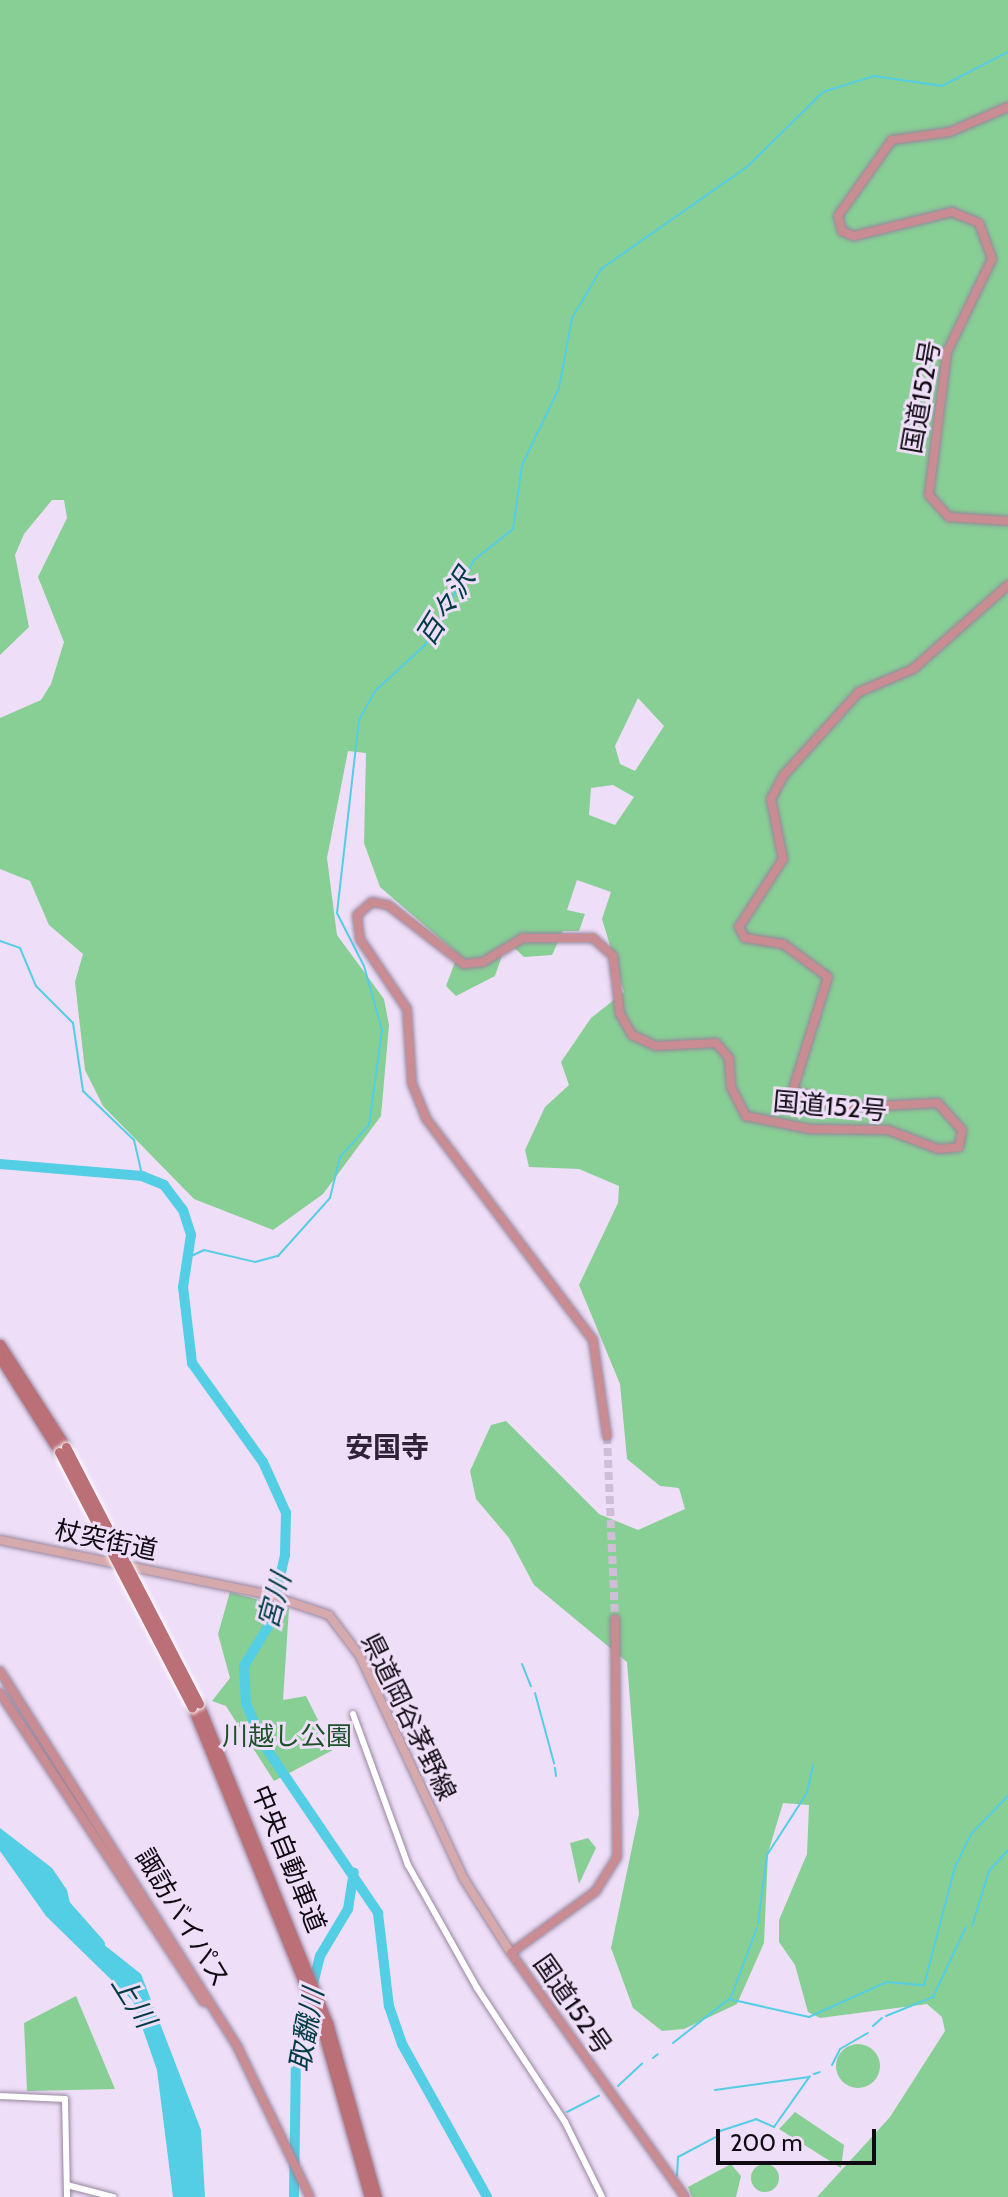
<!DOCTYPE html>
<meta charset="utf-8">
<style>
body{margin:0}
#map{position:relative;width:1008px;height:2197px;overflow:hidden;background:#efdef8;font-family:Cabin,"Noto Sans JP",sans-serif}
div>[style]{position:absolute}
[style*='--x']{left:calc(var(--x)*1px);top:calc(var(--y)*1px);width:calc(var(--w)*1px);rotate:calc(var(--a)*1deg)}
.green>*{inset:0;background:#88cf95}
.round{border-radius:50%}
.water>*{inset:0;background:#53cee5}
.stream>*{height:2px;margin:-1px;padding:0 1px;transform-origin:1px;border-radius:1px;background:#53cee5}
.river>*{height:10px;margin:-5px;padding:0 5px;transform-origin:5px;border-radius:5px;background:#53cee5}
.trunk-tunnel>*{height:8px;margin-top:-4px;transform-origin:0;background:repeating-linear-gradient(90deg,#cebed6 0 8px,transparent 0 12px)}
.roads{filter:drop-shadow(0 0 2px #96869e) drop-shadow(0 0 2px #96869e)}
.tertiary>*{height:6px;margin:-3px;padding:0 3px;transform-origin:3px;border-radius:3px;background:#fff}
.primary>*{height:8px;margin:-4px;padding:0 4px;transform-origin:4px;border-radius:4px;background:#d6a9ad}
.trunk>*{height:8px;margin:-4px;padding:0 4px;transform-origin:4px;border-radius:4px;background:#c88c92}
.motorway>*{height:9px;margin:-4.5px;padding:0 4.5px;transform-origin:4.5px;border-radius:4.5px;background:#bb6f77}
.bridges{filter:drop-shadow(0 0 2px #fff) drop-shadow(0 0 2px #fff)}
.motorway-bridge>*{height:9px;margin:-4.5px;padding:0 4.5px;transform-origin:4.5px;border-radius:4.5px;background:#bb6f77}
span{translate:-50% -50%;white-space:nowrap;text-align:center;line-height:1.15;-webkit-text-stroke:6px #efdef8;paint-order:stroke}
.street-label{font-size:26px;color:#100a13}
.park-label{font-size:26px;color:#1d512a}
.water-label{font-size:28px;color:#003c45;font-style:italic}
.neighbourhood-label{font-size:28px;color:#312337;font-weight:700}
.scale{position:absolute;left:716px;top:2129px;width:160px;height:36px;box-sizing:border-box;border:4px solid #100a13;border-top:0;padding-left:10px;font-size:24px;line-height:28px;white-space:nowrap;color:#100a13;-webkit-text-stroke:6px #efdef8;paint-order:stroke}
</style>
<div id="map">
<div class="green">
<div style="clip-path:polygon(evenodd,0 0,1008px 0,1008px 2197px,817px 2197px,890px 2117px,945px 2031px,942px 2017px,927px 2004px,820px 2018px,808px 2012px,795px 1965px,779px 1942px,779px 1920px,807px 1854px,809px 1805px,783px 1803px,768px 1853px,764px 1943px,737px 2004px,684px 2029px,662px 2031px,633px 2008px,611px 1948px,639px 1814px,627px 1662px,534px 1585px,509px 1538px,476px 1499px,470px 1471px,491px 1425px,506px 1421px,599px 1514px,638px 1530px,685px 1509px,679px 1488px,660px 1486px,627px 1459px,620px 1384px,579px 1285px,618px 1203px,619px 1186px,579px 1169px,529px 1167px,525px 1150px,545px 1107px,569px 1085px,561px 1062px,591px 1018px,624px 992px,602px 919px,611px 892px,577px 880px,567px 910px,585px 914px,579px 931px,563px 931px,552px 955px,524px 957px,507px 941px,495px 976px,456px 996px,446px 986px,458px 954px,380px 887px,364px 843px,366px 753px,348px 751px,327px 858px,337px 935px,384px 999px,389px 1025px,381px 1116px,323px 1194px,273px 1230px,194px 1199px,103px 1106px,85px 1070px,75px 982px,83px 954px,49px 925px,30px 881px,0 869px,0 718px,41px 700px,51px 684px,64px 642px,38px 577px,67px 518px,64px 500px,52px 500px,24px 534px,15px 555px,29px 627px,0 655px,0 0,638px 698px,664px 726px,635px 771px,620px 764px,615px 746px,638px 698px,0 0,613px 785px,634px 797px,615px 825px,589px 815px,591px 788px,613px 785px)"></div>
<div style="clip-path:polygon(230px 1592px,289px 1608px,283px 1700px,306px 1696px,333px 1750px,274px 1781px,226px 1706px,212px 1701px,230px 1678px,218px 1634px)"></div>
<div style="clip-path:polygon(588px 1838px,596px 1848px,579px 1884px,570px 1843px)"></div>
<div style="clip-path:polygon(76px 1996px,115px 2089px,27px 2091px,24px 2023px)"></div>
<div class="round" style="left:836px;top:2044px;width:44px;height:44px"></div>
<div style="clip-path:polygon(795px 2112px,844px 2145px,841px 2168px,779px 2129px)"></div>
<div class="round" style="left:751px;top:2164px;width:28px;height:28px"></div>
<div style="clip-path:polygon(731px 2164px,741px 2176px,736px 2197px,692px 2197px,688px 2187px)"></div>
</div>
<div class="water">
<div style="clip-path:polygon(0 1828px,52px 1868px,67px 1890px,74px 1921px,141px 1974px,201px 2130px,205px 2197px,173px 2197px,157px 2070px,133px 2001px,46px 1916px,0 1851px)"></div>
</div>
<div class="stream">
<div style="--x:0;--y:941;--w:21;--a:19"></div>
<div style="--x:20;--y:948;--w:41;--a:67.2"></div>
<div style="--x:36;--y:986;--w:52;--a:45"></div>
<div style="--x:73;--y:1023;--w:69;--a:81.6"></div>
<div style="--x:83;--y:1091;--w:71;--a:43.9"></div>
<div style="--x:134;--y:1140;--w:37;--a:77"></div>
<div style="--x:187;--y:1258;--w:19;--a:-25"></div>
<div style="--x:204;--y:1250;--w:52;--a:13.2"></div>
<div style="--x:255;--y:1262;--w:24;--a:-15"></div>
<div style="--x:278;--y:1256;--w:78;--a:-48.1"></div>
<div style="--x:330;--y:1198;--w:42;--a:-76.3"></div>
<div style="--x:340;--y:1157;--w:43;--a:-47.8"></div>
<div style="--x:369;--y:1125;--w:96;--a:-82.2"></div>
<div style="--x:382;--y:1030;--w:66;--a:-105.7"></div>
<div style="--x:364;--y:966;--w:59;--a:-117"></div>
<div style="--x:337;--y:913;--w:194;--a:-83.5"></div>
<div style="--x:359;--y:720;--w:33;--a:-61"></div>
<div style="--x:375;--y:691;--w:68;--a:-42.6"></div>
<div style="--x:425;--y:645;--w:98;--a:-60"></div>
<div style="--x:474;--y:560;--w:50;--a:-38.5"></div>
<div style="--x:513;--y:529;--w:65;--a:-82"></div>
<div style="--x:522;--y:465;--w:85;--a:-64.3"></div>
<div style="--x:559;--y:388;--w:71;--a:-79.5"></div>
<div style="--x:572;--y:318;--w:57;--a:-59.4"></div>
<div style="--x:601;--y:269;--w:179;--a:-35"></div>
<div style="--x:748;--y:166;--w:105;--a:-44.6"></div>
<div style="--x:823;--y:92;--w:53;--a:-17.4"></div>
<div style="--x:874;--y:76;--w:69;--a:8.4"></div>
<div style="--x:942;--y:86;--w:74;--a:-27.3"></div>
<div style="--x:522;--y:1664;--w:24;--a:68"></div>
<div style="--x:535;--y:1693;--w:73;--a:74.8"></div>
<div style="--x:555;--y:1768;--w:8;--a:83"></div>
<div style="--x:758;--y:1923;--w:69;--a:-82.5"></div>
<div style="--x:767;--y:1855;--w:74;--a:-57.2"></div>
<div style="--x:807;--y:1793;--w:29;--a:-78"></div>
<div style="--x:972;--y:1926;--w:58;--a:-72.8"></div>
<div style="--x:989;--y:1871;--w:28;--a:-48"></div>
<div style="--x:731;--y:1997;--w:74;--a:-69.4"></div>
<div style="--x:886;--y:2016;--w:51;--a:-22"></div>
<div style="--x:933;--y:1997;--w:77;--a:-64.8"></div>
<div style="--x:873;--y:2026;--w:12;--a:-42"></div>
<div style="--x:673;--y:2043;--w:71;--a:-38.2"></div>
<div style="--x:729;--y:1999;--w:82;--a:12.7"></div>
<div style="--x:809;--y:2017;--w:85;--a:-24.2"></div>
<div style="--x:887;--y:1982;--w:37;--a:5"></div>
<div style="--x:924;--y:1985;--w:122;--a:-75.3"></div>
<div style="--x:955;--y:1867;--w:37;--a:-64"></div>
<div style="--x:971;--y:1834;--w:53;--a:-45.8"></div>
<div style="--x:653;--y:2058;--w:6;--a:-39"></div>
<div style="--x:832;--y:2065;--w:18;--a:-63"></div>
<div style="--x:840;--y:2049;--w:32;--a:-30"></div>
<div style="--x:814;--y:2074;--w:6;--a:-18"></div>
<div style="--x:618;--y:2086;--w:33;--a:-43"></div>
<div style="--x:715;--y:2090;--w:95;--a:-7.9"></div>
<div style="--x:567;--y:2112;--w:36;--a:-27"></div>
<div style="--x:720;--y:2131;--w:38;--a:-18"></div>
<div style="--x:756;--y:2119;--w:20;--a:24"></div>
<div style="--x:774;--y:2127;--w:62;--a:-54.8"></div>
<div style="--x:677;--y:2176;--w:19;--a:-87"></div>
<div style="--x:678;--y:2157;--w:43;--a:-27.8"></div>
</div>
<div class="river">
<div style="--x:0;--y:1164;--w:143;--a:4.8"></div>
<div style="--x:142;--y:1176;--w:24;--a:22"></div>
<div style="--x:164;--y:1185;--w:31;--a:53"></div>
<div style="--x:183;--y:1210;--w:26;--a:72"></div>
<div style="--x:191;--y:1235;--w:53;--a:98.7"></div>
<div style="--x:183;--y:1287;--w:77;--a:83.2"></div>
<div style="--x:192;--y:1363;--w:122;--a:54.4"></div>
<div style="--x:263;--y:1462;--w:56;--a:65.7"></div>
<div style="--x:286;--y:1513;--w:42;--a:91.4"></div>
<div style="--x:285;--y:1555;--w:72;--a:102.9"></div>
<div style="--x:269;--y:1625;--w:48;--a:121.4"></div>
<div style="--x:244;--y:1666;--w:37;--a:87"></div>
<div style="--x:246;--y:1703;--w:42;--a:67.7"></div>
<div style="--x:262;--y:1742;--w:207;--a:55.8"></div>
<div style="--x:378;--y:1913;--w:94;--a:83.3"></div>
<div style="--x:389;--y:2006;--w:40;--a:71.1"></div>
<div style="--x:402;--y:2044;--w:175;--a:60.9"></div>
<div style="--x:63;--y:1902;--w:56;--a:48.6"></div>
<div style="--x:294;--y:2197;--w:145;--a:-89.2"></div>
<div style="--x:296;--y:2052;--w:99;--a:-76"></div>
<div style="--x:320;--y:1956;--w:55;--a:-59.2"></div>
<div style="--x:348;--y:1909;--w:37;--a:-81"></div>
</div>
<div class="trunk-tunnel">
<div style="--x:607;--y:1436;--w:183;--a:87.5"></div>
</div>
<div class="roads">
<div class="tertiary">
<div style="--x:353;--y:1714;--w:161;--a:70"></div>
<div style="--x:408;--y:1865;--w:141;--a:60.7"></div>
<div style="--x:477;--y:1988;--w:160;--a:56.7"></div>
<div style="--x:565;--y:2122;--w:84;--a:63.7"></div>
<div style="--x:0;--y:2096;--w:65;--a:2.6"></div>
<div style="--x:65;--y:2099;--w:98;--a:88.8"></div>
<div style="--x:67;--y:2185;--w:48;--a:14.6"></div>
</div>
<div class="primary">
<div style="--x:0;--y:1540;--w:271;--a:11.5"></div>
<div style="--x:266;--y:1594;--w:66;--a:18.4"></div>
<div style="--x:329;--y:1615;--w:51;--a:52.9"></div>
<div style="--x:360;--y:1656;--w:246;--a:65"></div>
<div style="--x:464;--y:1879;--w:88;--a:57.6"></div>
</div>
<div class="trunk">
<div style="--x:1008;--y:107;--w:63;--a:156.7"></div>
<div style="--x:950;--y:132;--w:59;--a:172.1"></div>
<div style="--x:892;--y:140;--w:93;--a:125.4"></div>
<div style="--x:838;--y:216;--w:16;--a:75"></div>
<div style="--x:842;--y:231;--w:13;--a:23"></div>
<div style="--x:854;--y:236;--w:101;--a:-13.8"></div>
<div style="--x:952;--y:212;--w:29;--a:22"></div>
<div style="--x:979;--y:223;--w:38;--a:70"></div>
<div style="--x:992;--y:259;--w:103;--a:115.8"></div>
<div style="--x:947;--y:352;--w:144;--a:97.2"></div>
<div style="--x:929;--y:495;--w:30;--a:48"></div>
<div style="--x:949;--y:517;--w:59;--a:3.9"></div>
<div style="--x:607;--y:1436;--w:97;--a:-98.3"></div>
<div style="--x:593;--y:1340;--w:278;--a:-127"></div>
<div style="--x:426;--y:1118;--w:38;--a:-112"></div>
<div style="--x:412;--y:1083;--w:74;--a:-93.9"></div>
<div style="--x:407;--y:1009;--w:84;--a:-123.9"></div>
<div style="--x:360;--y:939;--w:24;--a:-97"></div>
<div style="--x:357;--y:915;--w:20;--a:-41"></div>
<div style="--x:372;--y:902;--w:16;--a:11"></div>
<div style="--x:388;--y:905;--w:96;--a:37.8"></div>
<div style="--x:464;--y:964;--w:19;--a:-6"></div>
<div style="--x:483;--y:962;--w:47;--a:-31"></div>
<div style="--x:523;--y:938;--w:70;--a:0"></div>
<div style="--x:593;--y:938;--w:27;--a:42"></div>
<div style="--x:613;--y:956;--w:58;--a:83.1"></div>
<div style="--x:620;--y:1014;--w:24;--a:60"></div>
<div style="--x:632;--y:1035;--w:26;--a:25"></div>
<div style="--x:656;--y:1046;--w:60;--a:-2.9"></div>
<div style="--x:716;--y:1043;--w:20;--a:49"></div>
<div style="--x:729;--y:1058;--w:29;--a:86"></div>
<div style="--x:731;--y:1087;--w:33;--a:63"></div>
<div style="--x:746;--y:1116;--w:65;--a:11.5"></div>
<div style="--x:810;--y:1129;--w:78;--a:0.7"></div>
<div style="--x:888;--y:1130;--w:53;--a:20.8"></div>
<div style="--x:938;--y:1149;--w:21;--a:-5"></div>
<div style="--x:959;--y:1147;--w:17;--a:-80"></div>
<div style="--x:962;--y:1130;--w:36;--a:-132"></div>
<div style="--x:938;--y:1103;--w:100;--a:177.1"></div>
<div style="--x:838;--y:1108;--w:48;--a:-158.2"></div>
<div style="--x:793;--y:1090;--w:118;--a:-72.8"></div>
<div style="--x:828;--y:977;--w:56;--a:-143.7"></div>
<div style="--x:783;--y:944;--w:38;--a:-171"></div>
<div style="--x:745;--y:938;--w:13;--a:-119"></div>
<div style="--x:739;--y:927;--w:81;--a:-57.1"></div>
<div style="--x:783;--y:859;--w:61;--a:-101.3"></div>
<div style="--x:771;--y:799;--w:26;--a:-62"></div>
<div style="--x:783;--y:776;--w:113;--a:-47.9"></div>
<div style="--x:859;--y:692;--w:59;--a:-23.1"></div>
<div style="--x:913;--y:669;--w:127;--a:-41.5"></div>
<div style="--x:615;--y:1619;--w:238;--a:89.5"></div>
<div style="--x:617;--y:1857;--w:40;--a:122"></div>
<div style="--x:596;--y:1891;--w:105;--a:143.9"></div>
<div style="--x:511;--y:1953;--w:300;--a:54.5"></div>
<div style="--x:0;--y:1671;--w:446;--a:57.7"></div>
<div style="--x:238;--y:2048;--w:165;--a:64.2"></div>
<div style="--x:0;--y:1693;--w:370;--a:56.6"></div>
</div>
<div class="motorway">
<div style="--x:0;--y:1344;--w:122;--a:57.3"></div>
<div style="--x:0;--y:1358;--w:111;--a:57.9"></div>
<div style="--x:199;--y:1704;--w:344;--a:68"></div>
<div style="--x:328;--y:2023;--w:181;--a:74.3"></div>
<div style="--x:192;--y:1707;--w:344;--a:68"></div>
<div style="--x:321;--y:2026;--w:178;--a:74.3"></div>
</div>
</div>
<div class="bridges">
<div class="motorway-bridge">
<div style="--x:66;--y:1447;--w:289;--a:62.6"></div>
<div style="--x:59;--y:1452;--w:288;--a:62.5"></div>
</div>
</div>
<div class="street-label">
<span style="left:922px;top:397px;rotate:-80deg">国道152号</span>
<span style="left:830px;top:1107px;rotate:5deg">国道152号</span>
<span style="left:106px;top:1541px;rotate:12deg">杖突街道</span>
<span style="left:408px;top:1717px;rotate:64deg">県道岡谷茅野線</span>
<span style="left:288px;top:1859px;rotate:68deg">中央自動車道</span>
<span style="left:182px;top:1918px;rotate:59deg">諏訪バイパス</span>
<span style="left:572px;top:2005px;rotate:55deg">国道152号</span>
</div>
<div class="park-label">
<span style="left:287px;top:1737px">川越し公園</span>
</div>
<div class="water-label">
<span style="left:445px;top:607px;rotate:-58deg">百々沢</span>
<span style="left:274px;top:1601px;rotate:-75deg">宮川</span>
<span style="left:134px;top:2001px;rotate:58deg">上川</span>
<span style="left:306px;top:2030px;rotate:-80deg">取飜川</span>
</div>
<div class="neighbourhood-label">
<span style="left:387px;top:1447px">安国寺</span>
</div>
<div class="scale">200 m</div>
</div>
